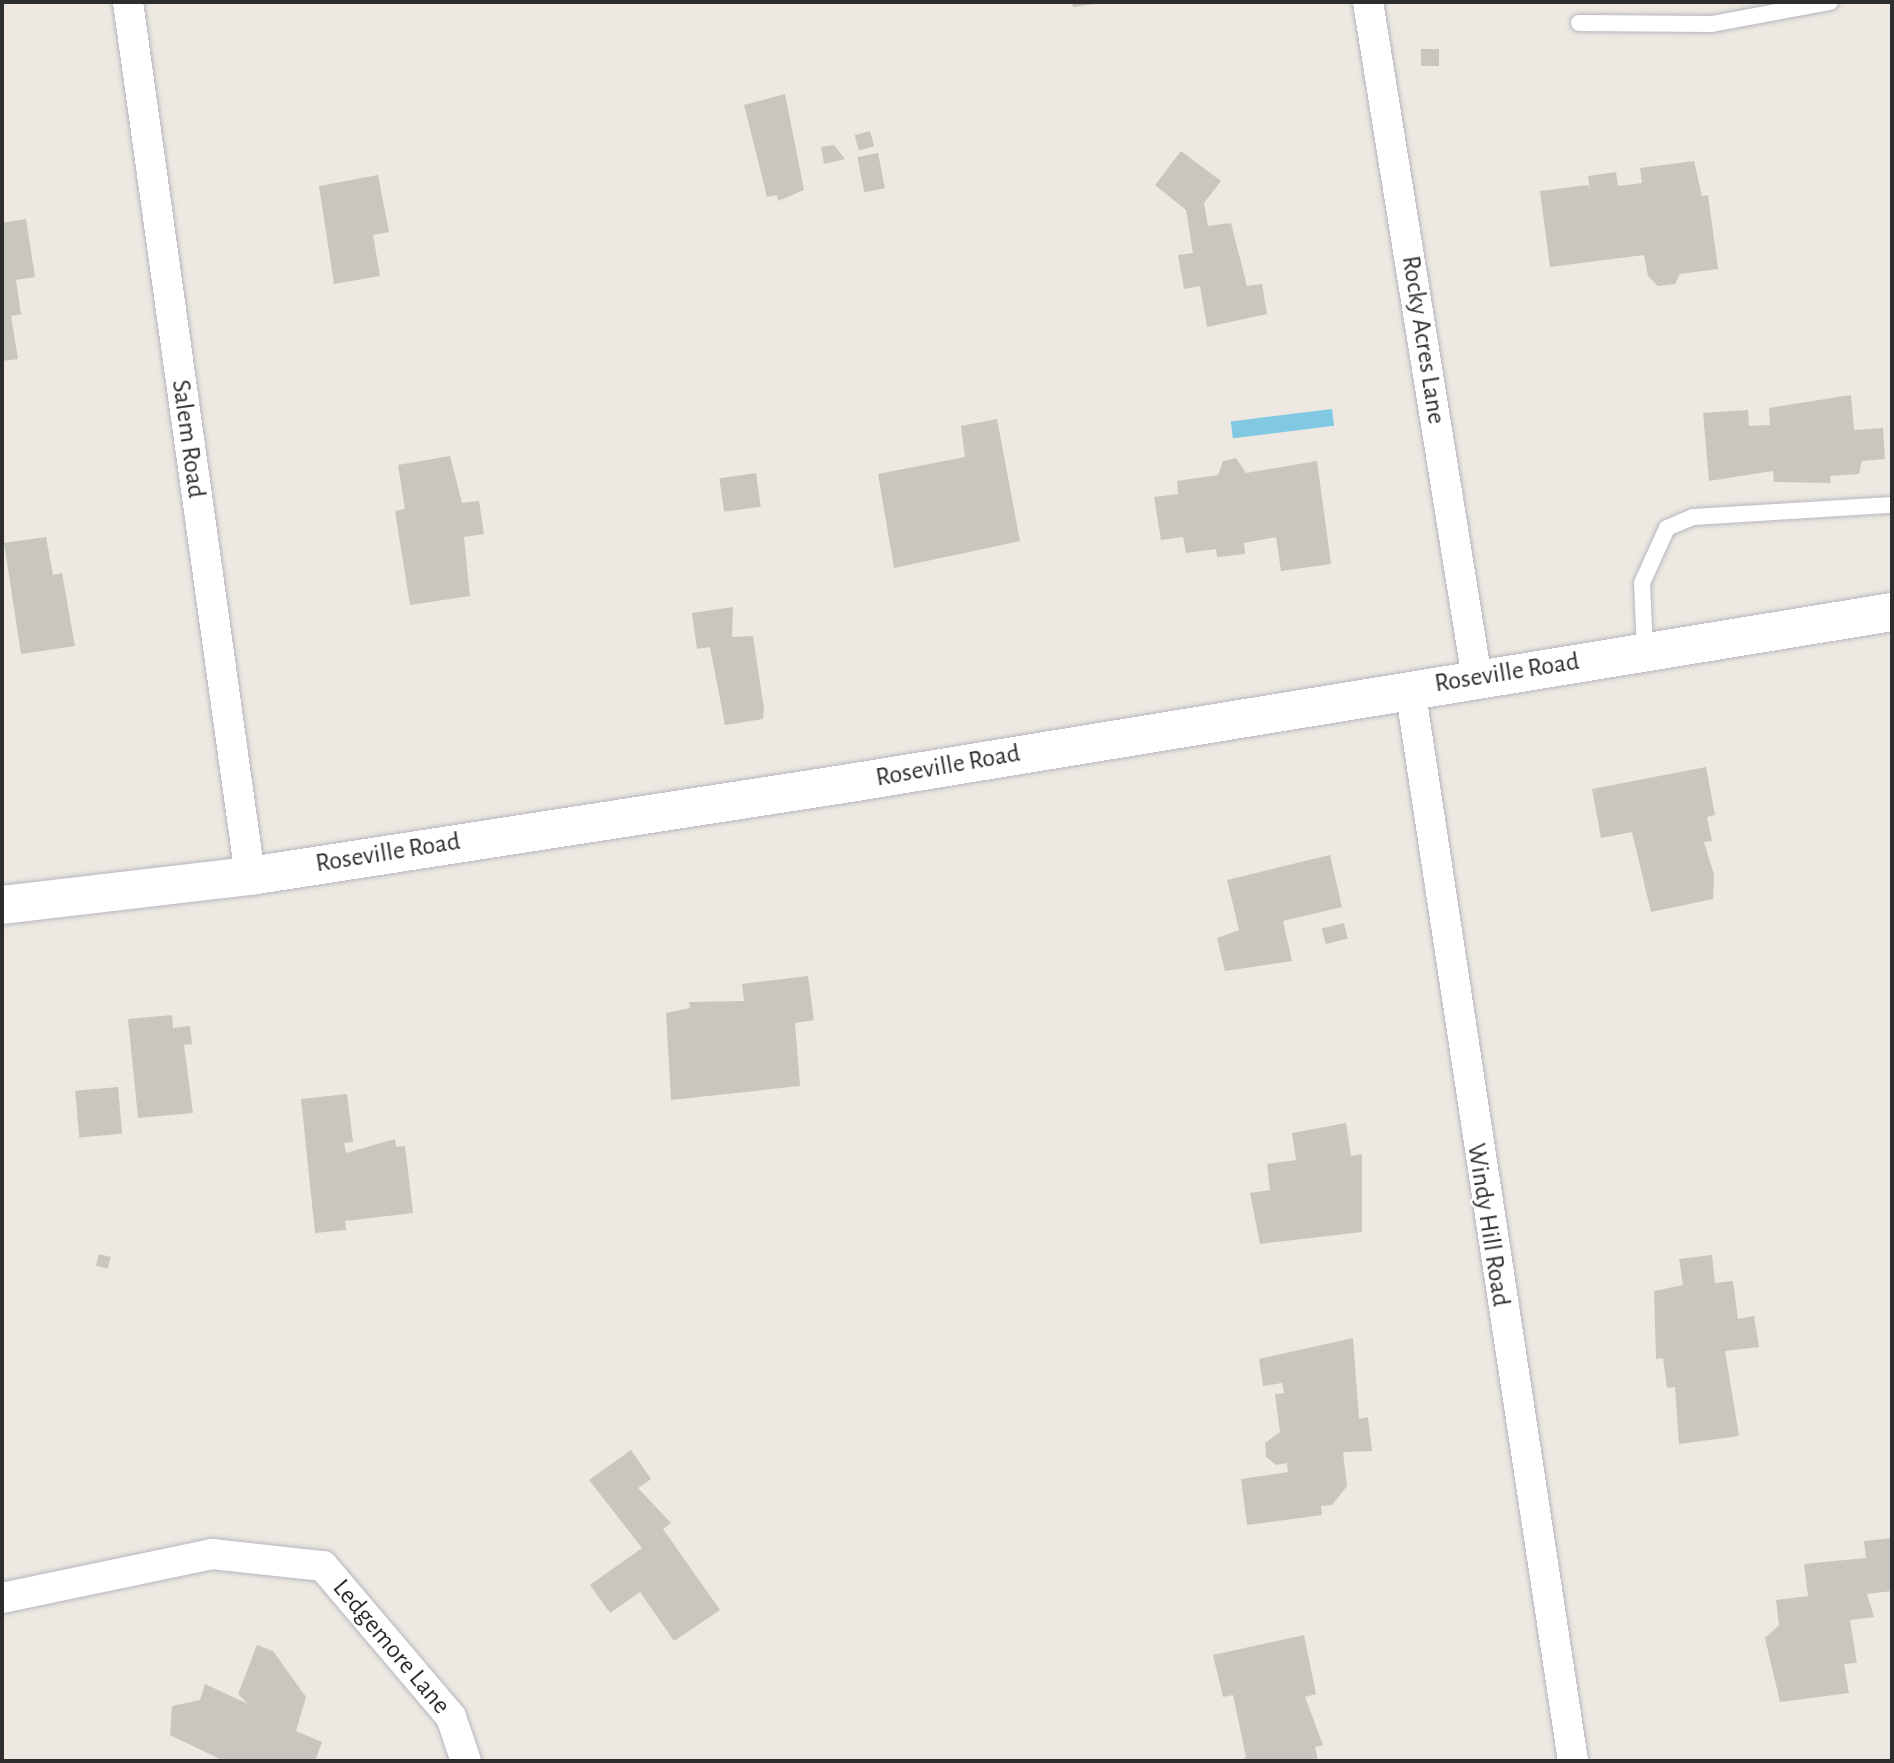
<!DOCTYPE html>
<style>
body{margin:0}
#map{position:relative;width:1894px;height:1763px;overflow:hidden;background:#ede8e1;font-family:"Alegreya Sans",sans-serif}
div>[style]{position:absolute}
[style*='--x']{left:calc(var(--x)*1px);top:calc(var(--y)*1px);width:calc(var(--w)*1px);rotate:calc(var(--a)*1deg)}
.water>*{inset:0;background:#81c9e2;transform-origin:0 0}
.building>*{inset:0;background:#c9c6bf;transform-origin:0 0}
.roads{filter:drop-shadow(0 0 2px #b5b7bf) drop-shadow(0 0 2px #b5b7bf)}
.service>*{height:16px;margin:-8px;padding:0 8px;transform-origin:8px;border-radius:8px;background:#fff}
.minor>*{height:30px;margin:-15px;padding:0 15px;transform-origin:15px;border-radius:15px;background:#fff}
.tertiary>*{height:38px;margin:-19px;padding:0 19px;transform-origin:19px;border-radius:19px;background:#fff}
span{translate:-50% -50%;white-space:nowrap;text-align:center;line-height:1.15;-webkit-text-stroke:5px #fff;paint-order:stroke}
.street-label{font-size:26px;color:#2d2d2d}
.frame{position:absolute;inset:0;border:4px solid #2d2d2d;pointer-events:none}
</style>
<div id="map">
<div class="water">
<div style="left:1332px;top:409px;width:17px;height:102px;rotate:83deg"></div>
</div>
<div class="building">
<div style="clip-path:polygon(1072px 2px,1101px 2px,1101px 3px,1073px 7px)"></div>
<div style="left:1439px;top:49px;width:17px;height:18px;rotate:90deg"></div>
<div style="clip-path:polygon(785px 94px,804px 190px,778px 201px,777px 195px,767px 197px,744px 105px)"></div>
<div style="left:870px;top:131px;width:16px;height:16px;rotate:75deg"></div>
<div style="clip-path:polygon(834px 145px,845px 159px,824px 164px,821px 147px)"></div>
<div style="clip-path:polygon(1181px 151px,1221px 181px,1204px 203px,1208px 226px,1231px 223px,1247px 286px,1262px 284px,1267px 314px,1207px 327px,1200px 286px,1184px 289px,1178px 255px,1193px 253px,1186px 210px,1155px 185px)"></div>
<div style="left:878px;top:153px;width:36px;height:21px;rotate:79deg"></div>
<div style="clip-path:polygon(1694px 161px,1702px 196px,1708px 195px,1718px 269px,1680px 274px,1675px 284px,1658px 286px,1648px 276px,1644px 255px,1550px 267px,1540px 191px,1588px 185px,1590px 190px,1588px 176px,1616px 172px,1618px 186px,1642px 183px,1640px 168px)"></div>
<div style="clip-path:polygon(378px 175px,389px 232px,373px 235px,380px 276px,334px 284px,319px 186px)"></div>
<div style="clip-path:polygon(26px 219px,35px 277px,16px 280px,21px 314px,11px 316px,18px 359px,2px 361px,2px 223px)"></div>
<div style="clip-path:polygon(1851px 395px,1854px 430px,1883px 428px,1885px 459px,1862px 461px,1859px 474px,1830px 476px,1831px 483px,1774px 482px,1773px 471px,1709px 481px,1703px 413px,1748px 410px,1749px 426px,1770px 425px,1769px 408px)"></div>
<div style="clip-path:polygon(997px 419px,1020px 541px,894px 568px,878px 474px,965px 457px,961px 426px)"></div>
<div style="clip-path:polygon(450px 456px,462px 503px,479px 501px,484px 534px,464px 537px,470px 596px,410px 605px,395px 511px,405px 509px,398px 465px)"></div>
<div style="clip-path:polygon(1236px 458px,1246px 473px,1317px 461px,1331px 564px,1281px 571px,1276px 537px,1244px 543px,1245px 554px,1217px 557px,1216px 549px,1186px 553px,1183px 537px,1161px 540px,1154px 497px,1178px 494px,1177px 481px,1218px 475px,1223px 461px)"></div>
<div style="left:756px;top:473px;width:34px;height:37px;rotate:82deg"></div>
<div style="clip-path:polygon(46px 537px,53px 575px,62px 573px,75px 646px,21px 654px,4px 543px)"></div>
<div style="clip-path:polygon(733px 607px,732px 637px,753px 636px,764px 709px,763px 719px,725px 725px,710px 647px,697px 649px,692px 613px)"></div>
<div style="clip-path:polygon(1706px 767px,1715px 815px,1707px 817px,1712px 841px,1704px 842px,1714px 875px,1713px 899px,1651px 912px,1632px 832px,1601px 838px,1592px 789px)"></div>
<div style="clip-path:polygon(1330px 855px,1342px 907px,1283px 921px,1292px 961px,1225px 971px,1217px 938px,1239px 930px,1227px 880px)"></div>
<div style="left:1344px;top:923px;width:16px;height:23px;rotate:76deg"></div>
<div style="clip-path:polygon(808px 976px,814px 1020px,795px 1023px,800px 1086px,671px 1100px,666px 1013px,690px 1008px,689px 1002px,744px 1001px,742px 984px)"></div>
<div style="clip-path:polygon(172px 1015px,173px 1028px,190px 1026px,192px 1044px,184px 1045px,193px 1113px,138px 1118px,128px 1019px)"></div>
<div style="left:118px;top:1087px;width:47px;height:43px;rotate:85deg"></div>
<div style="clip-path:polygon(347px 1094px,353px 1142px,344px 1143px,346px 1153px,395px 1139px,396px 1147px,405px 1146px,413px 1213px,345px 1221px,346px 1230px,315px 1233px,301px 1099px)"></div>
<div style="clip-path:polygon(1346px 1123px,1351px 1156px,1362px 1154px,1362px 1232px,1260px 1244px,1250px 1193px,1270px 1190px,1267px 1164px,1296px 1160px,1292px 1133px)"></div>
<div style="left:99px;top:1254px;width:12px;height:12px;rotate:14deg"></div>
<div style="clip-path:polygon(1712px 1255px,1715px 1283px,1733px 1281px,1738px 1319px,1754px 1316px,1759px 1347px,1725px 1351px,1739px 1436px,1679px 1444px,1675px 1387px,1667px 1388px,1663px 1358px,1656px 1359px,1654px 1291px,1683px 1285px,1679px 1259px)"></div>
<div style="clip-path:polygon(1353px 1338px,1359px 1419px,1368px 1417px,1372px 1451px,1343px 1452px,1347px 1486px,1332px 1505px,1321px 1506px,1322px 1515px,1247px 1525px,1241px 1479px,1288px 1472px,1287px 1463px,1276px 1465px,1266px 1457px,1265px 1443px,1280px 1432px,1275px 1394px,1284px 1393px,1282px 1383px,1263px 1386px,1259px 1359px)"></div>
<div style="clip-path:polygon(631px 1450px,651px 1479px,638px 1488px,671px 1523px,663px 1529px,720px 1610px,674px 1641px,640px 1592px,610px 1613px,590px 1585px,642px 1548px,589px 1480px)"></div>
<div style="clip-path:polygon(1892px 1538px,1892px 1591px,1867px 1594px,1874px 1617px,1850px 1620px,1857px 1663px,1844px 1664px,1849px 1693px,1780px 1702px,1765px 1638px,1779px 1625px,1776px 1600px,1808px 1596px,1804px 1564px,1866px 1558px,1864px 1541px)"></div>
<div style="clip-path:polygon(1304px 1635px,1316px 1694px,1305px 1697px,1323px 1745px,1315px 1747px,1318px 1761px,1240px 1761px,1246px 1757px,1233px 1695px,1223px 1697px,1213px 1655px)"></div>
<div style="clip-path:polygon(257px 1645px,273px 1651px,306px 1697px,296px 1731px,322px 1742px,315px 1761px,224px 1761px,170px 1735px,172px 1706px,200px 1700px,205px 1684px,248px 1704px,238px 1694px)"></div>
</div>
<div class="roads">
<div class="service">
<div style="--x:1579;--y:23;--w:133;--a:0.4"></div>
<div style="--x:1712;--y:24;--w:120;--a:-10.6"></div>
<div style="--x:1645;--y:651;--w:68;--a:-92.5"></div>
<div style="--x:1642;--y:583;--w:60;--a:-65.6"></div>
<div style="--x:1667;--y:528;--w:28;--a:-23"></div>
<div style="--x:1693;--y:517;--w:199;--a:-3.5"></div>
</div>
<div class="minor">
<div style="--x:128;--y:2;--w:882;--a:82.05"></div>
<div style="--x:1368;--y:2;--w:686;--a:80.85"></div>
<div style="--x:1410;--y:688;--w:1085;--a:81.36"></div>
<div style="--x:2;--y:1598;--w:215;--a:-11.8"></div>
<div style="--x:212;--y:1554;--w:112;--a:6.2"></div>
<div style="--x:323;--y:1566;--w:198;--a:49.7"></div>
<div style="--x:451;--y:1717;--w:46;--a:71.2"></div>
</div>
<div class="tertiary">
<div style="--x:2;--y:905;--w:250;--a:-6.7"></div>
<div style="--x:250;--y:876;--w:607;--a:-8.81"></div>
<div style="--x:850;--y:783;--w:1056;--a:-9.32"></div>
</div>
</div>
<div class="street-label">
<span style="left:1423px;top:340px;rotate:81deg">Rocky Acres Lane</span>
<span style="left:188px;top:439px;rotate:82deg">Salem Road</span>
<span style="left:1507px;top:673px;rotate:-9deg">Roseville Road</span>
<span style="left:948px;top:766px;rotate:-10deg">Roseville Road</span>
<span style="left:388px;top:853px;rotate:-9deg">Roseville Road</span>
<span style="left:1488px;top:1225px;rotate:81deg">Windy Hill Road</span>
<span style="left:391px;top:1647px;rotate:50deg">Ledgemore Lane</span>
</div>
<div class="frame"></div>
</div>
